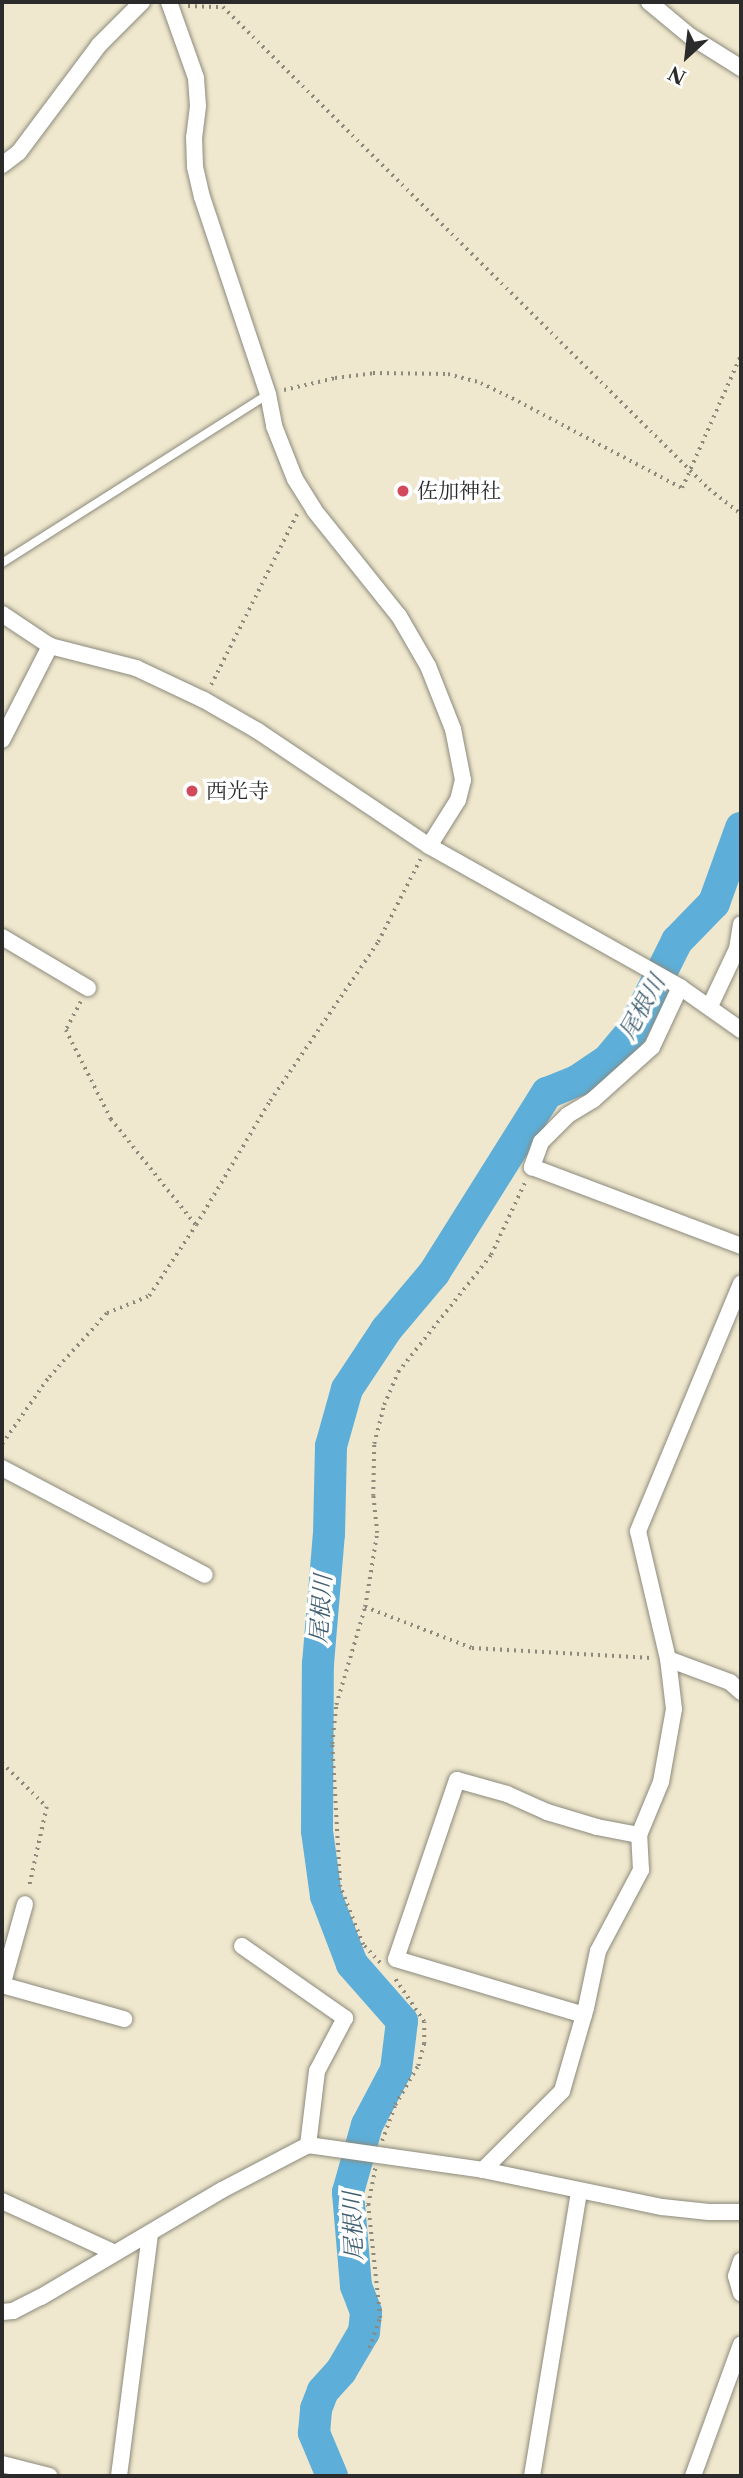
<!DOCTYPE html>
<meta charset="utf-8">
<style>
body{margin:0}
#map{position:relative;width:743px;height:2478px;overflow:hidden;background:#efe8ce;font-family:"Libre Caslon Text","Noto Serif JP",serif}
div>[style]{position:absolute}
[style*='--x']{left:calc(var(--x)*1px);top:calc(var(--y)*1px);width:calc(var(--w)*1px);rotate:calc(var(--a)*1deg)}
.river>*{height:32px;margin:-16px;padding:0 16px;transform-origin:16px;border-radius:16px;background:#5daed8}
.path>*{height:3.5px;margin-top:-1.75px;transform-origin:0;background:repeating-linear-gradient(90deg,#8d8a7c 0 2px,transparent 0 7px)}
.roads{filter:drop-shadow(0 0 2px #8d8a7c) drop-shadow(0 0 2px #8d8a7c)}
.lane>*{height:8px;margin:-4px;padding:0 4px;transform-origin:4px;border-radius:4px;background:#fff}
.street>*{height:16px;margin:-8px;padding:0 8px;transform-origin:8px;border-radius:8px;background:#fff}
.dots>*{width:19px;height:19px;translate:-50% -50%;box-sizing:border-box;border:4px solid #fff;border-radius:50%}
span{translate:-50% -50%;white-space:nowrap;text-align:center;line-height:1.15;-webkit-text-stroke:7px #fff;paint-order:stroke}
.poi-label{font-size:21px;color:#2b2b2b}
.left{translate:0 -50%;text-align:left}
.water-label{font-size:23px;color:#3f5f70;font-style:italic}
.frame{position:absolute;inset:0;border:4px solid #2b2b2b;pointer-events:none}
.north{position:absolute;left:652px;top:21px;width:70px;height:70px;-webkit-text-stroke:5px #fff;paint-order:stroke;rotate:207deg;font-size:19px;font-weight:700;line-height:28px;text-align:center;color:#2b2b2b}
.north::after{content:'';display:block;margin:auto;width:24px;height:32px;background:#2b2b2b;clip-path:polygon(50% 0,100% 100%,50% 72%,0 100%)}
</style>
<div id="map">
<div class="river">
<div style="--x:332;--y:2476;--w:47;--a:-112.7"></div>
<div style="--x:314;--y:2433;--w:24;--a:-85"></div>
<div style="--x:316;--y:2409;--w:19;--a:-69"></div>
<div style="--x:323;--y:2391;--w:27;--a:-48"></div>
<div style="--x:341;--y:2371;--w:45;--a:-59.5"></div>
<div style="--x:364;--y:2332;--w:20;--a:-84"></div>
<div style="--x:366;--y:2312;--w:28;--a:-111"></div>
<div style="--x:356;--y:2286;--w:94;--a:-94.9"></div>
<div style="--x:348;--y:2192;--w:70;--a:-74.2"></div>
<div style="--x:367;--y:2125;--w:62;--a:-62.2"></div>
<div style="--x:396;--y:2070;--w:49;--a:-83"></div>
<div style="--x:402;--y:2021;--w:76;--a:-131.3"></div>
<div style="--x:352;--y:1964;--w:73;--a:-110.9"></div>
<div style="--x:326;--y:1896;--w:66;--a:-97.9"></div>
<div style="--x:317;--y:1831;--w:167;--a:-89.7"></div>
<div style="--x:318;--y:1664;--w:130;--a:-85.2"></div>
<div style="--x:329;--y:1534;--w:88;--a:-88.7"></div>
<div style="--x:331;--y:1446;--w:59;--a:-74.3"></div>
<div style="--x:347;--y:1389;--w:71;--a:-56.5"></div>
<div style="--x:386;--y:1330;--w:75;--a:-49.9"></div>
<div style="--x:434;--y:1273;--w:213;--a:-57.9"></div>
<div style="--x:547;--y:1093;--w:32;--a:-22"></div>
<div style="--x:577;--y:1081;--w:37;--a:-34"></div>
<div style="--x:608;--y:1060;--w:38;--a:-50"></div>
<div style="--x:632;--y:1031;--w:101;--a:-63.4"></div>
<div style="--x:677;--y:941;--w:53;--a:-45.8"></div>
<div style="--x:714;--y:903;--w:80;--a:-70.2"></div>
</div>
<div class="path">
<div style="--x:188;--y:6;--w:35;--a:2"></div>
<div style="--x:223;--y:7;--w:684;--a:44.76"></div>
<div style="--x:709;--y:489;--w:41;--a:38"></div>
<div style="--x:284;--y:390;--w:52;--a:-13.2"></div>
<div style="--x:335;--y:378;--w:38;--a:-7"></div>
<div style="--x:373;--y:373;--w:75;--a:0.8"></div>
<div style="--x:448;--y:374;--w:34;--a:15"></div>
<div style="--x:481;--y:383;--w:28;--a:26"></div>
<div style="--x:506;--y:395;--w:199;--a:27.9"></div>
<div style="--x:682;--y:488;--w:145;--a:-66.1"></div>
<div style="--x:211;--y:685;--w:191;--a:-63.3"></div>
<div style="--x:81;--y:1002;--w:32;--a:118"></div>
<div style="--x:66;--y:1030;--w:100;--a:63.2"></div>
<div style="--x:111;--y:1119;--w:136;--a:51.3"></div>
<div style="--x:2;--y:1444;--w:82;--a:-55"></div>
<div style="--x:49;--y:1377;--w:86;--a:-47.8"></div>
<div style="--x:107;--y:1313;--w:45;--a:-22"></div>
<div style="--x:149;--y:1296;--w:85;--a:-56.5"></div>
<div style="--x:196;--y:1225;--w:144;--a:-59.2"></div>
<div style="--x:270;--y:1101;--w:192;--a:-55.8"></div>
<div style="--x:378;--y:942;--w:94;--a:-62.9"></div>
<div style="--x:365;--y:1607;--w:115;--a:21"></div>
<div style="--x:472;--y:1648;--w:180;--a:3.2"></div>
<div style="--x:2;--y:1763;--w:63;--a:44.4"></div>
<div style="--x:47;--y:1807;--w:83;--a:102.5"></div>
<div style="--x:380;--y:1963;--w:25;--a:-133"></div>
<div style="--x:363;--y:1945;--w:62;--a:-111.6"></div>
<div style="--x:340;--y:1887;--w:143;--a:-93.2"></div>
<div style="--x:332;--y:1744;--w:39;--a:-84"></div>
<div style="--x:336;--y:1705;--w:102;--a:-73.5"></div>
<div style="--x:365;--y:1607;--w:75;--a:-80.8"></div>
<div style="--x:377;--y:1533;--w:37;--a:-96"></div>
<div style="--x:373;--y:1496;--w:52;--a:-88.9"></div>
<div style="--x:374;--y:1444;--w:40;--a:-75.6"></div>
<div style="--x:384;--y:1405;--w:36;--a:-67"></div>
<div style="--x:398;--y:1372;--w:149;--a:-51.5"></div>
<div style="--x:491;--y:1255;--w:81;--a:-65"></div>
<div style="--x:382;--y:2141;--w:38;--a:-70"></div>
<div style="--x:395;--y:2105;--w:45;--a:-59.5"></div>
<div style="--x:418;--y:2066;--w:23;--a:-75"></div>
<div style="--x:424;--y:2044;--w:22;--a:-90"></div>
<div style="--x:424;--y:2022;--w:55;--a:-124"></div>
<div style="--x:369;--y:2348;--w:32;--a:-70"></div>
<div style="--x:380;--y:2318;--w:114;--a:-96.1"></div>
<div style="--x:368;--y:2205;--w:37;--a:-79"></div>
</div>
<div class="roads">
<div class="lane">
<div style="--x:2;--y:563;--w:315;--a:-32.4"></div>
</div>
<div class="street">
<div style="--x:169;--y:2;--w:81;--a:70.4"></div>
<div style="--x:196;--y:78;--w:28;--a:86"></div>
<div style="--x:198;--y:106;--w:31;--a:97"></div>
<div style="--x:194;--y:137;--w:30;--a:88"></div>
<div style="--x:195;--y:167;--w:31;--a:77"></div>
<div style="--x:202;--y:197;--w:208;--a:71.5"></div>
<div style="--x:268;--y:394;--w:33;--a:79"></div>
<div style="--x:274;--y:426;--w:57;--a:68.4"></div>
<div style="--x:295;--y:479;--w:36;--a:58"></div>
<div style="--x:314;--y:510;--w:136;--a:51.3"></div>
<div style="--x:399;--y:616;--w:58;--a:59.9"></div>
<div style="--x:428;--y:666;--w:68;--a:68.4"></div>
<div style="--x:453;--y:729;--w:52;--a:78.9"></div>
<div style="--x:463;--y:780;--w:21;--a:104"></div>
<div style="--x:458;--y:800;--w:54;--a:122.2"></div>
<div style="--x:649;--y:2;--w:53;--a:39.7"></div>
<div style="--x:690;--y:36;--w:60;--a:32.1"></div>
<div style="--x:2;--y:165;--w:21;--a:-37"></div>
<div style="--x:19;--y:152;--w:134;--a:-53.2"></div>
<div style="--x:99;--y:45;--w:61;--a:-45"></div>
<div style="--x:2;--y:614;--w:58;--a:33.7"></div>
<div style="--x:50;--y:646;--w:89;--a:14.3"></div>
<div style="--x:136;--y:668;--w:75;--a:25.2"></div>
<div style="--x:204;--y:700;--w:62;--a:29.9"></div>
<div style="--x:258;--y:731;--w:206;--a:33.9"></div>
<div style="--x:429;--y:846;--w:288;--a:29.3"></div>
<div style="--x:680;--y:987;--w:75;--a:35.2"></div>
<div style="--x:2;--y:740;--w:106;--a:-62.9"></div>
<div style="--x:2;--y:937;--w:100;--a:30.7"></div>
<div style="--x:680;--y:987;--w:66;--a:115"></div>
<div style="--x:652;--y:1047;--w:79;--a:138.1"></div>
<div style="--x:593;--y:1100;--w:29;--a:149"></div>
<div style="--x:568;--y:1115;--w:38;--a:135"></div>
<div style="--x:541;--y:1142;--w:27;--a:110"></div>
<div style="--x:532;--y:1167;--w:223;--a:20.7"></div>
<div style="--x:710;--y:1006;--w:63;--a:-64.7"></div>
<div style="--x:737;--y:949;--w:25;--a:-81"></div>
<div style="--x:2;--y:1468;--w:229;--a:27.8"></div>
<div style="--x:668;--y:1659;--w:66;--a:20.4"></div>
<div style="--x:730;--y:1682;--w:15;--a:42"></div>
<div style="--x:242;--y:1946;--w:126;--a:35"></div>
<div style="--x:345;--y:2018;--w:60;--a:117.8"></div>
<div style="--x:317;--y:2071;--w:75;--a:96.9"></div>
<div style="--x:2;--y:1985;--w:127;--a:15.6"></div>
<div style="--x:2;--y:1986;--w:85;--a:-74.3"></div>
<div style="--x:584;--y:2015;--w:196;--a:-163.4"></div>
<div style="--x:396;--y:1959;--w:189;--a:-71.2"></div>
<div style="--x:457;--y:1780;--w:52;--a:15.6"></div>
<div style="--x:507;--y:1794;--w:44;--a:24.2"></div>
<div style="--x:547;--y:1812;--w:52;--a:16.7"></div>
<div style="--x:597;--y:1827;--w:43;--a:10.8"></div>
<div style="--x:483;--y:2170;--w:112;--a:-45"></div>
<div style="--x:562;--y:2091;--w:86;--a:-73.9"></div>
<div style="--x:586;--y:2008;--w:58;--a:-78.1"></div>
<div style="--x:598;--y:1951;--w:92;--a:-62"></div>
<div style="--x:641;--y:1870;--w:35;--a:-93"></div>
<div style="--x:639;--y:1835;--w:57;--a:-67.5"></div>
<div style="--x:661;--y:1782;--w:74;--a:-79.9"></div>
<div style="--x:674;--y:1709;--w:50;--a:-96.8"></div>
<div style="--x:668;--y:1659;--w:131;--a:-103.2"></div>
<div style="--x:638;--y:1531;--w:268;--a:-67.4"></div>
<div style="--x:2;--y:2201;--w:124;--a:24.7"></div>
<div style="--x:741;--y:2261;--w:16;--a:108"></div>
<div style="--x:736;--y:2276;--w:18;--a:74"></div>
<div style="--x:2;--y:2312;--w:11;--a:-5"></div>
<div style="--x:13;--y:2311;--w:31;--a:-27"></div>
<div style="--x:41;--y:2297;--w:210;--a:-30.6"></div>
<div style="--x:222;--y:2190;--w:97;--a:-27.6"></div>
<div style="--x:308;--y:2145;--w:177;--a:8.1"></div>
<div style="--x:483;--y:2170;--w:183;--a:11.7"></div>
<div style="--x:662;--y:2207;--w:47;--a:6.1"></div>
<div style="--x:709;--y:2212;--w:32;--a:0"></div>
<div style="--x:2;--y:2464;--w:49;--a:14.3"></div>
<div style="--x:119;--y:2476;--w:243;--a:-82.7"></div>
<div style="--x:532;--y:2476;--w:289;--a:-80.6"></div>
<div style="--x:693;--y:2476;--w:140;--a:-70"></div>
</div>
</div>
<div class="dots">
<div style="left:403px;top:491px;background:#d1495b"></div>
<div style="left:192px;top:791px;background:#d1495b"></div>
</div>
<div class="poi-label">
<span class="left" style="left:417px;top:491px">佐加神社</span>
<span class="left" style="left:206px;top:791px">西光寺</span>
</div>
<div class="water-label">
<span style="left:642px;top:1007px;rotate:-61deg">尾根川</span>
<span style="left:321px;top:1609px;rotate:-86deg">尾根川</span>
<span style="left:353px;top:2226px;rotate:-92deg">尾根川</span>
</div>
<div class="frame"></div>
<div class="north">N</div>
</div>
